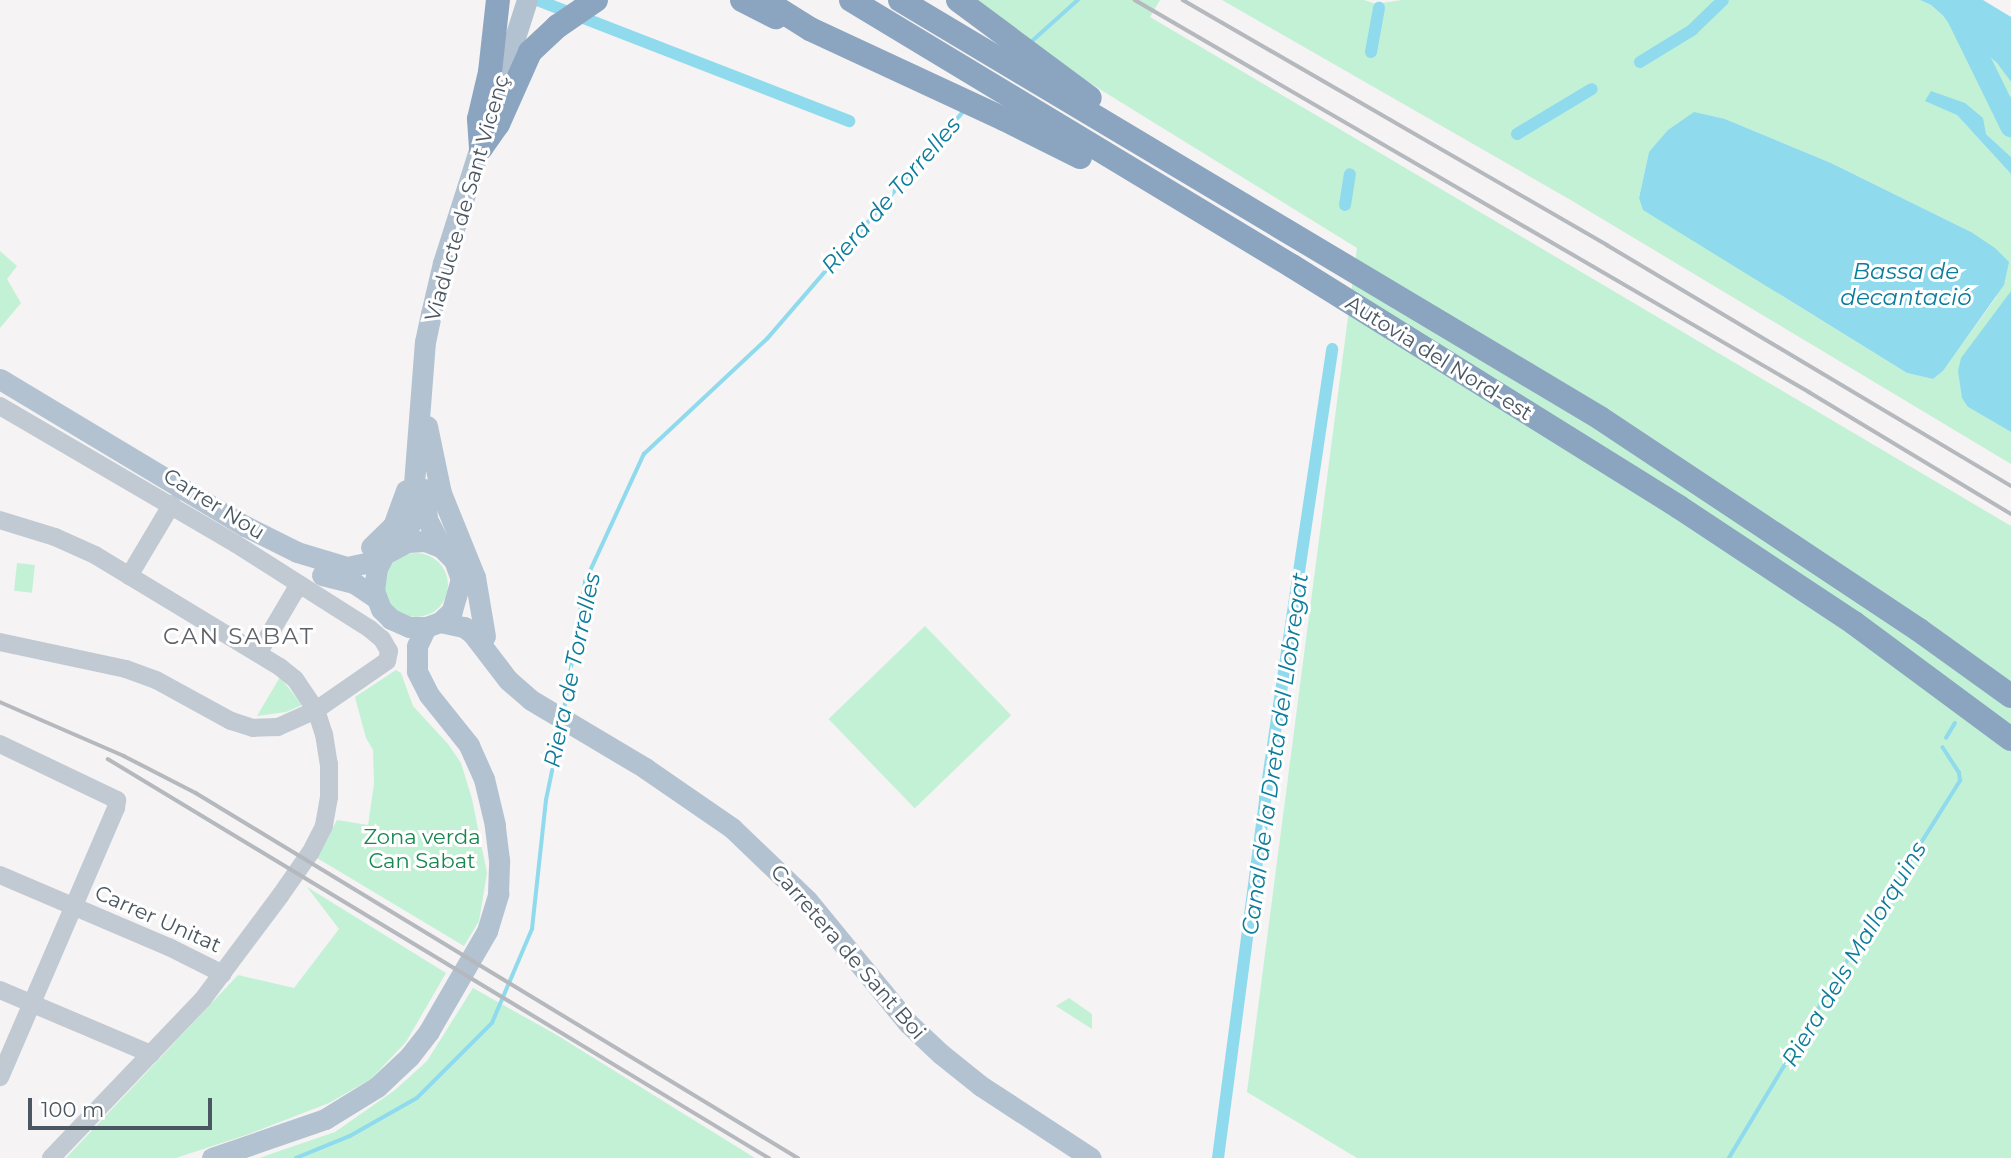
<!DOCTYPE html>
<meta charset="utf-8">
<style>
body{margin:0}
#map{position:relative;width:2011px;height:1158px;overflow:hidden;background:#f5f3f3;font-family:Montserrat,sans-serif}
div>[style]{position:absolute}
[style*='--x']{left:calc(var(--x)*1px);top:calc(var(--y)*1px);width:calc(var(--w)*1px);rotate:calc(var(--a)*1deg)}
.green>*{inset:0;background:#c3f1d5;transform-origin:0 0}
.round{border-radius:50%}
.water>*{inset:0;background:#90daee}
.stream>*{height:3.5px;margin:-1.75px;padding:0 1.75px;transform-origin:1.75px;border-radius:1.75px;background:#90daee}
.canal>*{height:12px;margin:-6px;padding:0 6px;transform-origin:6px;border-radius:6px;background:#90daee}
.river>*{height:23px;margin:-11.5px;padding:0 11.5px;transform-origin:11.5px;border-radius:11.5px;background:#90daee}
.minor>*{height:18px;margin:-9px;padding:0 9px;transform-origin:9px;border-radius:9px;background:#c1cad2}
.major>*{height:21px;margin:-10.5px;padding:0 10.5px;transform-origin:10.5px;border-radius:10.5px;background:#b3c2d1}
.highway>*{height:24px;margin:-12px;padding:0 12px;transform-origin:12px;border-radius:12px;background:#8ba5c1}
.rail>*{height:3.5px;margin:-1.75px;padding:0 1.75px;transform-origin:1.75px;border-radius:1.75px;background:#b5b8bd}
span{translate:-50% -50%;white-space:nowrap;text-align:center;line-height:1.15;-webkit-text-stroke:6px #fff;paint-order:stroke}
.street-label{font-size:21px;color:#4a5661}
.park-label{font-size:21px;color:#17864f}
.water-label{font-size:23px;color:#0c7c9b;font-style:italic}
.neighbourhood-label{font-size:23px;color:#5f6368;letter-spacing:2px}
.scale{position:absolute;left:28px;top:1098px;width:184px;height:32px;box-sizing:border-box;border:4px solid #4a5661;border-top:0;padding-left:9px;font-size:21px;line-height:24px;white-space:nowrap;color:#4a5661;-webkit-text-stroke:5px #fff;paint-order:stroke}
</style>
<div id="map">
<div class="green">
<div style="clip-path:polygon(970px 0,1160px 0,1150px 17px,2011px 526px,2011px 1158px,1357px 1158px,1247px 1092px,1357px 248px,1059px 64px)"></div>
<div style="clip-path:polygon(evenodd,1222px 0,1364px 0,1376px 4px,1402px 0,1920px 0,1931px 5px,1997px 63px,2011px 82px,2011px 157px,1986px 134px,1957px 115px,2011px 174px,2011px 291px,1968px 407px,2011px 432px,2011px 464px,1569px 199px,1222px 0,1725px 119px,1831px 163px,1971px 232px,1997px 296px,1943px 371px,1933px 379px,1907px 373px,1782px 296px,1639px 198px,1649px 152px,1725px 119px)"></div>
<div style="clip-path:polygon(0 251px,17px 266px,7px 279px,21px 303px,0 328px)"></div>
<div class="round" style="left:384px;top:553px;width:64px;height:64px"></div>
<div style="left:17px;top:563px;width:18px;height:28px;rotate:6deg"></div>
<div style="left:925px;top:626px;width:124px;height:134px;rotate:46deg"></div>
<div style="clip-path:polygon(396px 670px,401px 673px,413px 706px,448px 744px,461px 763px,472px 799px,487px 873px,479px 921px,464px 946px,317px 858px,337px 820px,368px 825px,374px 784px,373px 750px,366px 738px,355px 697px)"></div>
<div style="clip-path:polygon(280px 677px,302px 705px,286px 712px,257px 716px)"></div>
<div style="clip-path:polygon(307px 887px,446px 973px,406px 1042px,371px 1079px,329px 1103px,249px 1134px,176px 1158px,66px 1158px,238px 975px,294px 988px,339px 929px)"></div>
<div style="clip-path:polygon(473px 988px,555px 1034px,755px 1158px,259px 1158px,335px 1132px,395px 1090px,427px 1061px)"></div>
<div style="clip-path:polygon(1069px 998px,1092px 1014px,1092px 1029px,1056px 1006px)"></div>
</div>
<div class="water">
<div style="clip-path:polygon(1920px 0,1983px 0,2011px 17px,2011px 82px,1997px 63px,1931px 5px)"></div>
<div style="clip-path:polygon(1931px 91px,1965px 103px,1983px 118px,1986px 134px,2011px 157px,2011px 174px,1957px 115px,1925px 101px)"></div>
<div style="clip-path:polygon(1694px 112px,1725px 119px,1831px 163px,1971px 232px,1995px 248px,2009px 262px,2004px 285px,1943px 371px,1933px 379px,1907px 373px,1643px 210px,1639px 198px,1649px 152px,1668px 130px)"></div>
<div style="clip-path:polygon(2011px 291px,2011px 432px,1968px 407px,1962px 398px,1958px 371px,1961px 358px)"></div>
</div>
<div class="stream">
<div style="--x:1031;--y:42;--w:63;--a:-41.8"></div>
<div style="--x:564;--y:710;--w:130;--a:-80.7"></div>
<div style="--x:585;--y:582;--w:141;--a:-65.3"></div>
<div style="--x:644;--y:454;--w:168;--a:-43.1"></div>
<div style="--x:767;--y:339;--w:303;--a:-49.2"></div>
<div style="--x:1946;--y:738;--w:17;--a:-59"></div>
<div style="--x:296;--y:1158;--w:58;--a:-22.2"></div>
<div style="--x:350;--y:1136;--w:77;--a:-29.6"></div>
<div style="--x:417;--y:1098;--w:106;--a:-45"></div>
<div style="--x:492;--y:1023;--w:102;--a:-66.9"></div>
<div style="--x:532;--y:929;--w:130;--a:-83.8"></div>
<div style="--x:546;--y:800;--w:74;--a:-78.2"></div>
<div style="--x:1729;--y:1158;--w:230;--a:-59.1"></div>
<div style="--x:1847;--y:961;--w:213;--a:-57.9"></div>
<div style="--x:1960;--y:781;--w:8;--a:-97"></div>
<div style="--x:1959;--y:773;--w:30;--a:-123"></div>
</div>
<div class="canal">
<div style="--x:537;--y:0;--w:335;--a:21.2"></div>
<div style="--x:1371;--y:52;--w:45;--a:-79.7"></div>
<div style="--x:1640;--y:62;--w:61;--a:-31.6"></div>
<div style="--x:1692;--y:30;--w:43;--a:-44.1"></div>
<div style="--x:1517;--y:134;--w:87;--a:-31"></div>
<div style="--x:1345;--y:205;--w:31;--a:-81"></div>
<div style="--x:1218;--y:1158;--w:362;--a:-82.5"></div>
<div style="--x:1265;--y:799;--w:455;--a:-81.5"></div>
</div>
<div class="river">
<div style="--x:1946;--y:0;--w:19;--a:54"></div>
<div style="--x:1957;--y:15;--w:123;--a:63.9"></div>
</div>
<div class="minor">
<div style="--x:0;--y:406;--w:273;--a:30.3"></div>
<div style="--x:236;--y:544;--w:159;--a:32.4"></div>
<div style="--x:370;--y:629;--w:16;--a:40"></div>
<div style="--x:382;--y:639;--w:14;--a:60"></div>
<div style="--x:389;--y:651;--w:10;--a:101"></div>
<div style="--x:387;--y:661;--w:86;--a:145.4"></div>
<div style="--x:316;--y:710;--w:42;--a:155.9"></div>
<div style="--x:278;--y:727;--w:25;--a:178"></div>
<div style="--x:253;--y:728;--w:23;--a:-162"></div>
<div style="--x:231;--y:721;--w:85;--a:-151.3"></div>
<div style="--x:156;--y:680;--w:32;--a:-160"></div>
<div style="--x:126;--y:669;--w:129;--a:-167.9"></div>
<div style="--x:0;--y:520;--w:58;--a:17.2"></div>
<div style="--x:55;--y:537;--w:44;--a:24.2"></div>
<div style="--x:95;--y:555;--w:216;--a:31.2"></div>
<div style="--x:280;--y:667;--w:19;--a:39"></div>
<div style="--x:295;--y:679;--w:37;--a:56"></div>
<div style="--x:316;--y:710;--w:25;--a:72"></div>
<div style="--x:324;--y:734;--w:30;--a:81"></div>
<div style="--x:329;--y:764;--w:33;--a:90"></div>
<div style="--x:329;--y:797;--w:29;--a:100"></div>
<div style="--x:324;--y:826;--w:30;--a:117"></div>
<div style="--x:310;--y:853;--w:52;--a:124.9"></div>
<div style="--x:280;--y:896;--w:129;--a:126.8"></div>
<div style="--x:203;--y:999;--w:220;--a:133.7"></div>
<div style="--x:129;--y:576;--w:84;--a:-59.2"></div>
<div style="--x:259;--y:652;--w:71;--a:-59.5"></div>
<div style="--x:295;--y:591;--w:8;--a:-40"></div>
<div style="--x:0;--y:744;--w:130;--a:25.6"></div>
<div style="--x:117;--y:800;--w:8;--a:97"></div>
<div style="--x:116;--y:808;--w:293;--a:113.3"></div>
<div style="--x:0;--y:875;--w:184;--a:23.1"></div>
<div style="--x:169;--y:947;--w:60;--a:26.6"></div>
<div style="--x:0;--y:990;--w:164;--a:23"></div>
</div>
<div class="major">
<div style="--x:0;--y:379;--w:286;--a:31"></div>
<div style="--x:245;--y:526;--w:58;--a:26.6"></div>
<div style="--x:297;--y:552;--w:52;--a:16.7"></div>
<div style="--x:347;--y:567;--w:24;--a:-12"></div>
<div style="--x:370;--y:562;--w:42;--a:-28.4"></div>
<div style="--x:407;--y:542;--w:18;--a:-3"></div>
<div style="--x:425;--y:541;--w:17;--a:21"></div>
<div style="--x:441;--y:547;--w:18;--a:45"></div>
<div style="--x:454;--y:560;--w:20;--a:70"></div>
<div style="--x:461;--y:579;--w:33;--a:106"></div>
<div style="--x:452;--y:611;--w:16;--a:137"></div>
<div style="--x:440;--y:622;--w:15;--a:160"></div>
<div style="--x:426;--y:627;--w:17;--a:180"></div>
<div style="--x:409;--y:627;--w:20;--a:-156"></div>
<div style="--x:391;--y:619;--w:14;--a:-135"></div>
<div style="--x:381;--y:609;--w:19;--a:-111"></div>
<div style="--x:374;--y:591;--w:23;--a:-83"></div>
<div style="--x:377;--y:568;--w:17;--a:-62"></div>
<div style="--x:427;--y:426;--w:68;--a:78.2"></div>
<div style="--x:441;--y:493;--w:91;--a:68"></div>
<div style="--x:475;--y:577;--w:60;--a:80.4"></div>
<div style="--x:424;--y:489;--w:30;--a:84"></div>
<div style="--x:427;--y:519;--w:31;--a:63"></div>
<div style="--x:395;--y:546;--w:28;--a:-55"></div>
<div style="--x:411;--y:523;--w:182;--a:-85.6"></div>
<div style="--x:425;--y:342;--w:29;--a:-78"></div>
<div style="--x:431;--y:314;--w:52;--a:-76.8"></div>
<div style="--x:443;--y:263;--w:276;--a:-72.3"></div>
<div style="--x:371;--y:547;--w:30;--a:-44"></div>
<div style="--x:393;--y:526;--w:38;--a:-70"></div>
<div style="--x:322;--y:575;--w:33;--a:14"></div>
<div style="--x:354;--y:583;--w:25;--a:34"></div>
<div style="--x:440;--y:622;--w:25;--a:12"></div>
<div style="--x:464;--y:627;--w:10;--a:37"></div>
<div style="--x:472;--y:633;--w:59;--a:52.5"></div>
<div style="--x:508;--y:680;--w:30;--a:41"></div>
<div style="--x:531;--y:700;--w:133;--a:30.8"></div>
<div style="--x:645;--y:768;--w:106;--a:34.6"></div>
<div style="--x:732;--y:828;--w:104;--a:43.8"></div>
<div style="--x:807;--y:900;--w:159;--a:50.6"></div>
<div style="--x:908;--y:1023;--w:45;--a:43.2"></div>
<div style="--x:941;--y:1054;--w:51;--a:38.7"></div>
<div style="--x:981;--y:1086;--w:131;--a:33.2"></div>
<div style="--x:212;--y:1158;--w:120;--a:-19"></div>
<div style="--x:325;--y:1119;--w:61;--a:-31.6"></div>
<div style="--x:377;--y:1087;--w:44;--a:-43.2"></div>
<div style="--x:409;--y:1057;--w:33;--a:-52"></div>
<div style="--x:429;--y:1031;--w:116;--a:-59.9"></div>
<div style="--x:487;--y:931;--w:39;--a:-73"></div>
<div style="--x:498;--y:894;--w:34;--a:-88"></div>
<div style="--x:499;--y:860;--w:35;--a:-97"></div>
<div style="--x:495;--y:825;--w:47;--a:-103.4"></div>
<div style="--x:484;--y:779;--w:37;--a:-114"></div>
<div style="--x:469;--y:745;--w:64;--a:-128.7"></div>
<div style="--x:429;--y:695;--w:27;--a:-117"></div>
<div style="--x:417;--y:671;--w:25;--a:-90"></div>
<div style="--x:417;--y:646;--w:21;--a:-65"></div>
</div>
<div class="highway">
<div style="--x:742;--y:0;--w:38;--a:27"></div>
<div style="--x:764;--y:0;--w:54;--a:32.2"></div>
<div style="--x:810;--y:29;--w:214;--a:24.9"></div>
<div style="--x:1004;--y:119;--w:85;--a:26.6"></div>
<div style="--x:851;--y:0;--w:515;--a:31.1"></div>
<div style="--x:1292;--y:266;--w:456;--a:31.9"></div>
<div style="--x:1679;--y:507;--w:210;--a:33.5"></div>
<div style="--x:1854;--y:623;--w:195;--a:36.5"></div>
<div style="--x:900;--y:0;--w:815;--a:30.84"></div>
<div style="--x:1600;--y:418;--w:383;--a:33.6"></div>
<div style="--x:1919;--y:630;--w:113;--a:35.7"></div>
<div style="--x:958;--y:0;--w:164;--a:36.6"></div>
<div style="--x:481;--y:148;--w:29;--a:-55"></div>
<div style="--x:498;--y:124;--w:79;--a:-66"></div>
<div style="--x:530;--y:52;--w:38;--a:-43"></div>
<div style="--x:558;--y:26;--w:46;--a:-34.4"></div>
<div style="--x:481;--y:148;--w:29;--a:-94"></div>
<div style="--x:479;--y:119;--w:48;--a:-76.8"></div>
<div style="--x:490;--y:72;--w:72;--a:-83.7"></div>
</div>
<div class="rail">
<div style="--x:1135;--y:0;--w:780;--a:30.18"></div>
<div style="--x:1809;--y:392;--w:236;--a:31.1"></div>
<div style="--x:1183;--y:0;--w:490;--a:30"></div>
<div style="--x:1607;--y:245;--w:470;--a:30.8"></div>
<div style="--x:0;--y:702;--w:135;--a:23.5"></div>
<div style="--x:124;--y:756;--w:81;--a:27.2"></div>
<div style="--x:196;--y:793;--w:704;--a:31.23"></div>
<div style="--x:108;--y:759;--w:772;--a:31.12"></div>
</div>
<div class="street-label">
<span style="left:467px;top:198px;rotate:-74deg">Viaducte de Sant Vicenç</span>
<span style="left:1439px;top:358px;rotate:32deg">Autovia del Nord-est</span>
<span style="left:214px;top:504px;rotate:32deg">Carrer Nou</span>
<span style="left:158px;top:919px;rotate:24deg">Carrer Unitat</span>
<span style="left:848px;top:952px;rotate:49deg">Carretera de Sant Boi</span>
</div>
<div class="park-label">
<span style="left:422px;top:849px">Zona verda<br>Can Sabat</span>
</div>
<div class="water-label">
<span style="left:891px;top:195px;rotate:-49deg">Riera de Torrelles</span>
<span style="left:1906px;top:284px">Bassa de<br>decantació</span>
<span style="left:572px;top:670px;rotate:-78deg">Riera de Torrelles</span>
<span style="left:1275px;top:754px;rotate:-82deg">Canal de la Dreta del Llobregat</span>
<span style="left:1854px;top:954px;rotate:-59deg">Riera dels Mallorquins</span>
</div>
<div class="neighbourhood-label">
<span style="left:239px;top:636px">CAN SABAT</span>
</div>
<div class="scale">100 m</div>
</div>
